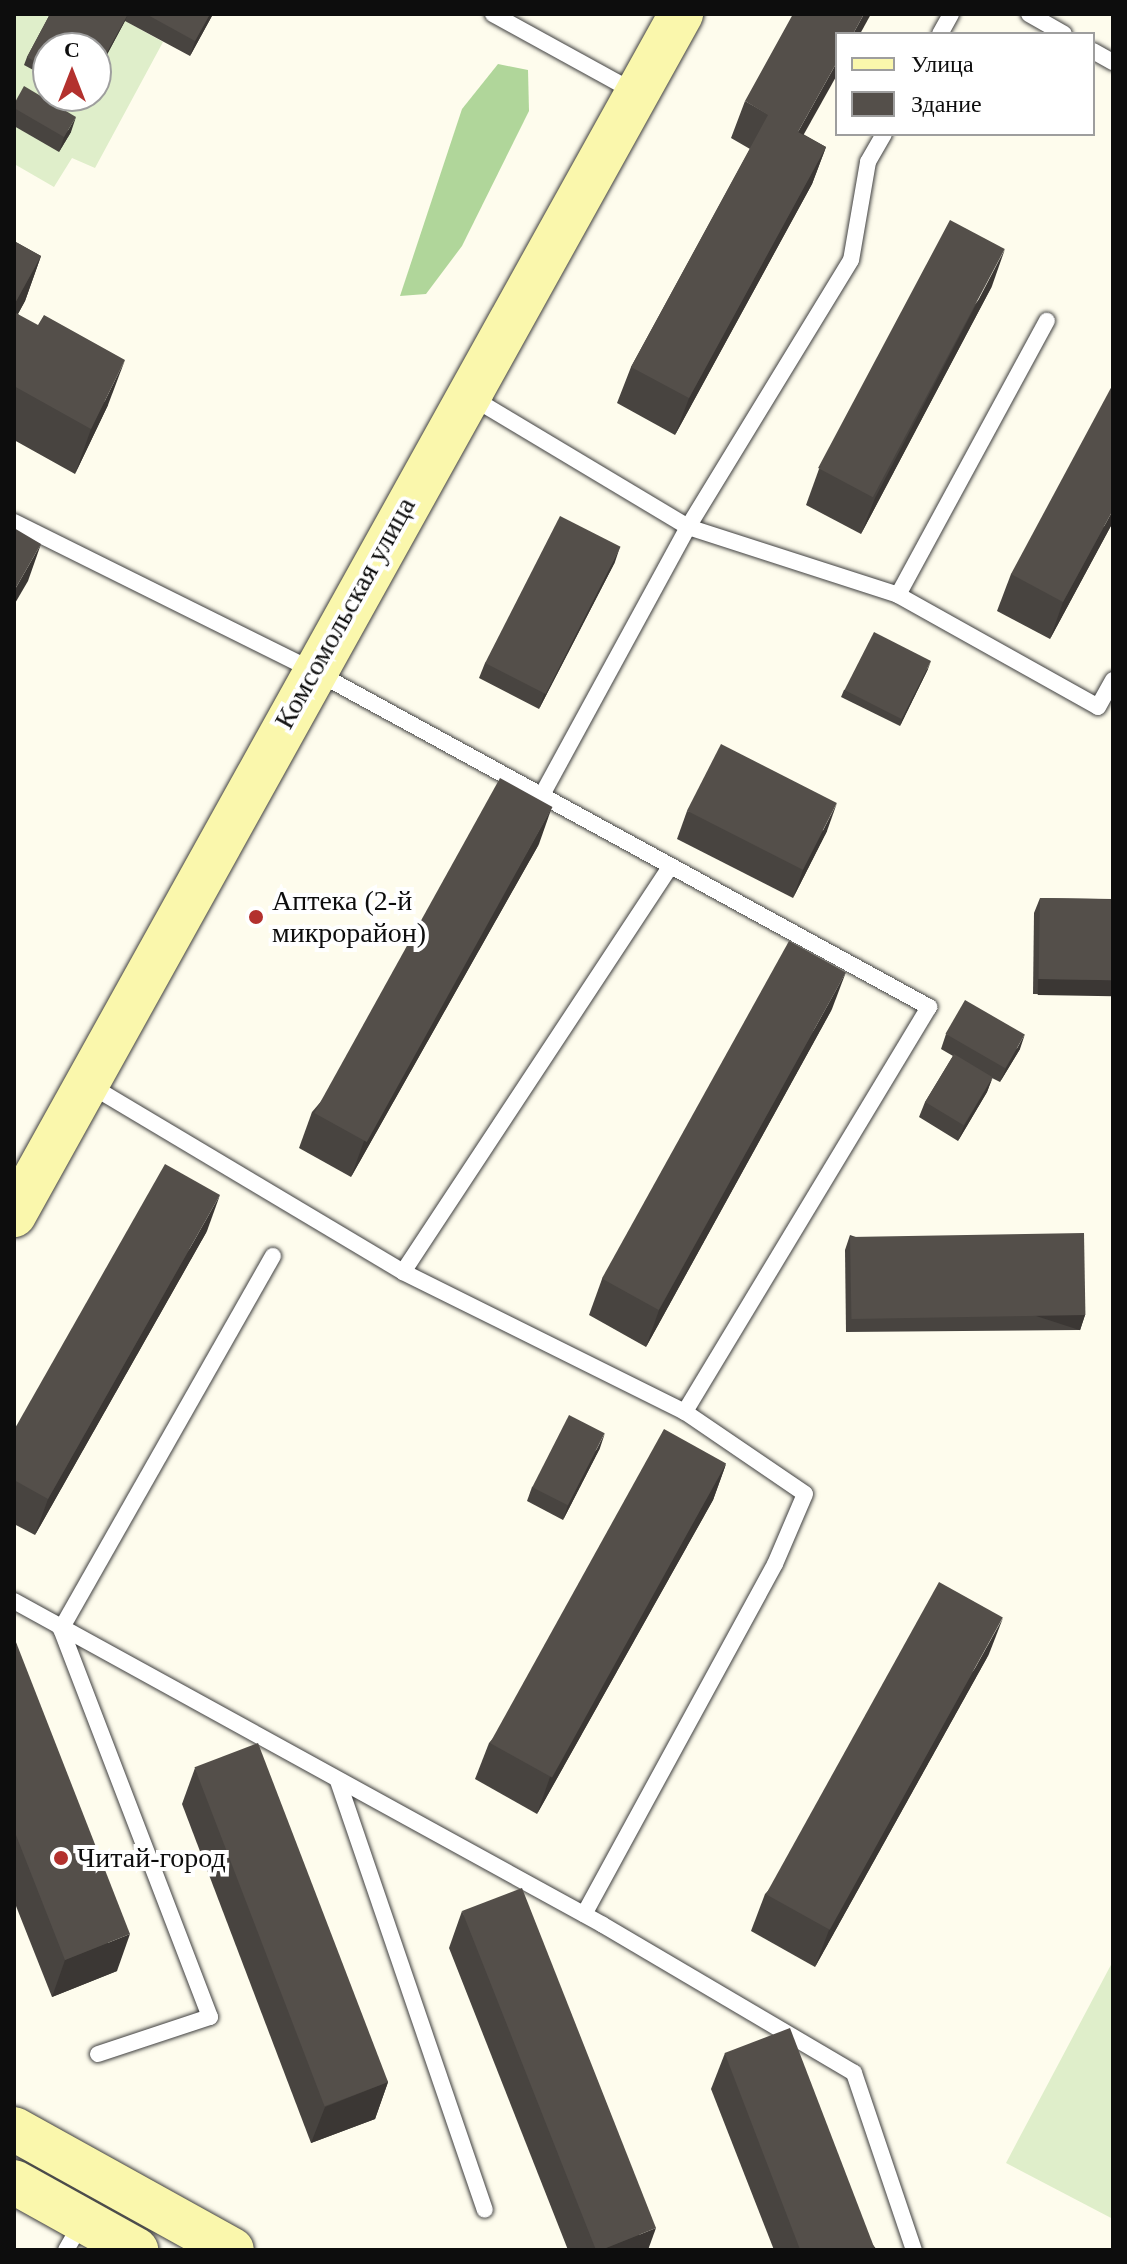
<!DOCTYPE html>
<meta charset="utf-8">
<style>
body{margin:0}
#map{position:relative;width:1127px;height:2264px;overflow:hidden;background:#fefced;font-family:Georgia,serif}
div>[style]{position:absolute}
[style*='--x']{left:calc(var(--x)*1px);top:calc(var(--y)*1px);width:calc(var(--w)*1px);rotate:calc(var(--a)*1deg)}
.forest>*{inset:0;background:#b0d69a}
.pitch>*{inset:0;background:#dfeeca}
.roads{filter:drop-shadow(0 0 2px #404040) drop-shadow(0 0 2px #404040)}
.lane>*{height:16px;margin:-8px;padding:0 8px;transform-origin:8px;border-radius:8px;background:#fff}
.secondary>*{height:44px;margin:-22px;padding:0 22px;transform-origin:22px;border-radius:22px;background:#faf7ac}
.wall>*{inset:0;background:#484440}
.shaded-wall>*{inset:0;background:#3b3734;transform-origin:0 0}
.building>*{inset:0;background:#544f4a;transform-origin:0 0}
.dots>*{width:22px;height:22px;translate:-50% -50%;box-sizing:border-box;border:4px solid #fff;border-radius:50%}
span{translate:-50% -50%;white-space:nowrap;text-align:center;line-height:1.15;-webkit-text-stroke:8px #fff;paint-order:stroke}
.street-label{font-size:28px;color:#0d0d0d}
.poi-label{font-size:28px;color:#0d0d0d}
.left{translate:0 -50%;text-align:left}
.frame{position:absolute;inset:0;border:16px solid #0d0d0d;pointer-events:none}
.legend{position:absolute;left:835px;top:32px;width:260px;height:104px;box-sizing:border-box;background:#fff;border:2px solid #9e9e9e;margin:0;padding:10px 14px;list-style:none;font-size:24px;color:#0d0d0d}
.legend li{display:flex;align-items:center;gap:16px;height:40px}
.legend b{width:40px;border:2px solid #9e9e9e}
.north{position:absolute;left:32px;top:32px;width:80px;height:80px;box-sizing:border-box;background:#fff;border:2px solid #9e9e9e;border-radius:50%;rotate:0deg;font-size:22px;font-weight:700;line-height:32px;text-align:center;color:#0d0d0d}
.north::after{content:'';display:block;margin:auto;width:28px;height:36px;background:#b3312e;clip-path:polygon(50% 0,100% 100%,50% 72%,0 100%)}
</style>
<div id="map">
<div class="forest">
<div style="clip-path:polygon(498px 64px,528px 70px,529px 111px,462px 246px,426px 294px,400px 296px,462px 109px)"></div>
</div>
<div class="pitch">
<div style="clip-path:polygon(evenodd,14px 14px,113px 14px,163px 42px,95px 168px,72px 158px,54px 187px,16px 165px,14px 14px,48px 48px,96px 48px,96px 96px,48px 96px,48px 48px)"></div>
<div style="clip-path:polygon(1113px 1961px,1113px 2219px,1006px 2163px)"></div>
</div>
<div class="roads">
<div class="lane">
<div style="--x:493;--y:14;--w:162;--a:28.8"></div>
<div style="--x:1029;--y:14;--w:40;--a:29.7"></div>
<div style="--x:940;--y:34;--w:23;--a:-61"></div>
<div style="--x:1093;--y:51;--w:23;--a:29"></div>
<div style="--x:884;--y:134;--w:32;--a:120"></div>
<div style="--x:868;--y:162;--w:99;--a:99.8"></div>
<div style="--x:851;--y:260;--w:313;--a:121.4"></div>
<div style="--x:688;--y:527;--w:221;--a:17.9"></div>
<div style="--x:898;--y:595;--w:229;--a:29.2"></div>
<div style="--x:1098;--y:707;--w:31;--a:-61"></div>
<div style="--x:471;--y:397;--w:253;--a:30.9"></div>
<div style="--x:688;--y:527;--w:305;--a:118.6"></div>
<div style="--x:14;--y:522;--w:335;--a:26.4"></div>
<div style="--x:314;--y:671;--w:701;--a:28.65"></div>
<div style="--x:929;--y:1007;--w:473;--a:121.1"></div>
<div style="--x:898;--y:595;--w:312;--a:-61.5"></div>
<div style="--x:88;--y:1084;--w:367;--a:30.8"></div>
<div style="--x:403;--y:1272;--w:315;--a:26.4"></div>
<div style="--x:685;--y:1412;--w:145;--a:34.3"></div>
<div style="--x:805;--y:1494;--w:76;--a:113.2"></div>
<div style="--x:775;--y:1564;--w:399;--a:118.6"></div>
<div style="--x:403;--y:1272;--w:481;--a:-56.6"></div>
<div style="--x:14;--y:1601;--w:672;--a:28.81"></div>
<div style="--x:603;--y:1925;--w:291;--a:30.5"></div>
<div style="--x:854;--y:2073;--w:187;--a:71.3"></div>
<div style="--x:338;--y:1781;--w:453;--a:71.1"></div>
<div style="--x:98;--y:2054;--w:118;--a:-18.3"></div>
<div style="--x:210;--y:2017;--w:416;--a:-111"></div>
<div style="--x:61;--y:1629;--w:429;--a:-60.4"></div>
<div style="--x:66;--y:2250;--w:32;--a:-60"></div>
</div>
<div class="secondary">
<div style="--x:14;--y:1215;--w:1374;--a:-60.95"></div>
<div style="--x:14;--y:2129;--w:249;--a:29"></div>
<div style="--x:14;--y:2182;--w:140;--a:29.1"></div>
</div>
</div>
<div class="wall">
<div style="clip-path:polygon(50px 14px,213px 14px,190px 56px,125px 21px,96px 75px,96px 48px,48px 48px,48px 78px,24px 65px,27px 57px)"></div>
<div style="clip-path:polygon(745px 101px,826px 147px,812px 184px,675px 435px,617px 403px,631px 367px,750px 149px,731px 138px)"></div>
<div style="clip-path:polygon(14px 104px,71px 132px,59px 152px,14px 126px)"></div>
<div style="clip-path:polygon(14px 241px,41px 256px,25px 301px,18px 314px,108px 405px,75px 474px,14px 440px)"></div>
<div style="clip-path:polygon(992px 286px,861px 534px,806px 505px,819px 469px)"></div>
<div style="clip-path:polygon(1113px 522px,1050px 639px,997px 611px,1011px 574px)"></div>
<div style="clip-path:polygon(615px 562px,539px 709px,479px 678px,485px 663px)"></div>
<div style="clip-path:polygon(928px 669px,900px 726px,841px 697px,844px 690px)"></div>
<div style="clip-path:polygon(687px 811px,827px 831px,793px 898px,677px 839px)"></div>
<div style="clip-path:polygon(539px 844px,351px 1177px,299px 1148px,312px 1112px)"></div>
<div style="clip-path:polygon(1040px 898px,1113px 899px,1113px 995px,1033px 994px,1034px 913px)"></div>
<div style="clip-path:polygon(832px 1009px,646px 1347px,589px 1315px,602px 1279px)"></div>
<div style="clip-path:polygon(946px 1034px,1020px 1049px,1000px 1082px,992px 1078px,987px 1092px,958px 1141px,919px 1117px,925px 1102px,953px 1056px,941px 1049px)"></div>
<div style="clip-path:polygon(207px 1231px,35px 1535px,14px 1524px,14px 1430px)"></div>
<div style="clip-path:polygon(850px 1235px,1085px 1315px,1080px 1330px,846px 1332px,845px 1250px)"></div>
<div style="clip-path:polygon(600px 1448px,563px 1520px,527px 1501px,532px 1487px)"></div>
<div style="clip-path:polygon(726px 1464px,713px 1500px,537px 1814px,475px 1779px,489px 1743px)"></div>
<div style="clip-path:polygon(14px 1637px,117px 1971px,52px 1997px,14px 1901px)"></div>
<div style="clip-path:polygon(989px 1654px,815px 1967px,751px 1931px,765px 1894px)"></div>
<div style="clip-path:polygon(195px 1768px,388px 2082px,375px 2119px,311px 2143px,182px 1804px)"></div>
<div style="clip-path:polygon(462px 1911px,648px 2250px,568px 2250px,449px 1948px)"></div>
<div style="clip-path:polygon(725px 2053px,877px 2250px,774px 2250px,711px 2089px)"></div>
</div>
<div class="shaded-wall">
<div style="clip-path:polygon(128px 14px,125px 21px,96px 75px,96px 72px)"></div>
<div style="clip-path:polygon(210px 14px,213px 14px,190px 56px,195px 41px)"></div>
<div style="clip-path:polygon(864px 14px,871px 14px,860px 34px,853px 34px)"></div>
<div style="clip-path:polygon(837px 62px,837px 75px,785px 168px,798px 132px)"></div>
<div style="clip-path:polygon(76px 117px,71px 132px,59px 152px,64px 137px)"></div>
<div style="clip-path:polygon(826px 147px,812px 184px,675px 435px,689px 398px)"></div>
<div style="clip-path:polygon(1005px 249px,992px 286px,861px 534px,875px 498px)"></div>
<div style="clip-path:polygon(41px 256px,25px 301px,14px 321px,14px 305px)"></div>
<div style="clip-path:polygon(125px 360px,108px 405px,75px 474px,91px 429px)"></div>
<div style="clip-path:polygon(1113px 510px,1113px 522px,1050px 639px,1063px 602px)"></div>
<div style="clip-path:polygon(41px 544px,28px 581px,14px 605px,14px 591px)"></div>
<div style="clip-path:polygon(620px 547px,615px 562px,539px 709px,544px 694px)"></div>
<div style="clip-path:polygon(931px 661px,928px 669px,900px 726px,902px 719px)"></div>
<div style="clip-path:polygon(837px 803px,827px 831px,793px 898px,803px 870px)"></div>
<div style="clip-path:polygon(552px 807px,539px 844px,351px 1177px,364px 1141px)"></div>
<div style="clip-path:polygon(846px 972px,832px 1009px,646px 1347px,659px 1310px)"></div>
<div style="left:1038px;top:979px;width:75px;height:16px;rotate:1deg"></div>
<div style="clip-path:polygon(1025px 1034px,1020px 1049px,1000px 1082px,1006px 1068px)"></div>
<div style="clip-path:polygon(993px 1077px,987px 1092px,958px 1141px,964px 1126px)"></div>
<div style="clip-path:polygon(220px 1195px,207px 1231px,35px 1535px,48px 1499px)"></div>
<div style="left:1085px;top:1315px;width:16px;height:234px;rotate:108deg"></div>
<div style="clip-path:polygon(605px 1433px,600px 1448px,563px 1520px,568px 1505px)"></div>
<div style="clip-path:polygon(726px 1464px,713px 1500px,537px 1814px,550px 1777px)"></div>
<div style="clip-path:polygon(1003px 1618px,989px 1654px,815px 1967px,829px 1930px)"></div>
<div style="clip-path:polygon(130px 1934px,117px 1971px,52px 1997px,65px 1960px)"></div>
<div style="clip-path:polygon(388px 2082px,375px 2119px,311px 2143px,325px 2107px)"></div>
<div style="clip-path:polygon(656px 2228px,648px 2250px,601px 2250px)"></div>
</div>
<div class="building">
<div style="clip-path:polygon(50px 14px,128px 14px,96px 72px,96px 48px,48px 48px,48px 69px,27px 57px)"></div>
<div style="clip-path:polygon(146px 14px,210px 14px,195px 41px)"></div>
<div style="clip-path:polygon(793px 14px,864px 14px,853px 34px,837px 34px,837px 62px,798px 132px,826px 147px,689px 398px,631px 367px,768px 115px,745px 101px)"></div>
<div style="clip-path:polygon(24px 86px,76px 117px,64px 137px,14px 108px,14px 104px)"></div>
<div style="left:950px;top:220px;width:62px;height:281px;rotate:28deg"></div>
<div style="clip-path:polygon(14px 241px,41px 256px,14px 305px)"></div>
<div style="clip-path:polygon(14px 312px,38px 325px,44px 315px,125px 360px,91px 429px,14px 386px)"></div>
<div style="clip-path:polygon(1113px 384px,1113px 510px,1063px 602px,1011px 574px)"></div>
<div style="left:560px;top:516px;width:68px;height:165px;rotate:27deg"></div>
<div style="clip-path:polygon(14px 528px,41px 544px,14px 591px)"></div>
<div style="left:874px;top:632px;width:64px;height:65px;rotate:27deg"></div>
<div style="left:721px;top:744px;width:130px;height:75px;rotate:27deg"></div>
<div style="left:500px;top:778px;width:60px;height:383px;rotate:29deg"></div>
<div style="left:1040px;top:898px;width:73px;height:81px;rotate:1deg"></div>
<div style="left:789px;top:941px;width:65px;height:386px;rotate:29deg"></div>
<div style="left:965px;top:1000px;width:69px;height:39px;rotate:30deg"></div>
<div style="left:954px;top:1054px;width:45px;height:56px;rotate:31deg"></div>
<div style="clip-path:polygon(165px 1164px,220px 1195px,48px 1499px,14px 1480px,14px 1430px)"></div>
<div style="left:1084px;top:1233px;width:82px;height:234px;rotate:89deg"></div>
<div style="left:569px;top:1415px;width:40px;height:81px;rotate:27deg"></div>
<div style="left:664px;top:1429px;width:71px;height:359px;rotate:29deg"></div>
<div style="left:939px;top:1582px;width:73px;height:357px;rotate:29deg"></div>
<div style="clip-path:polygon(14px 1637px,130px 1934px,65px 1960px,14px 1830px)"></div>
<div style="left:258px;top:1743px;width:363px;height:68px;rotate:69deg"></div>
<div style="clip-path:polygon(522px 1888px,656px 2228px,601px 2250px,596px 2250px,462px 1911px)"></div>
<div style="left:790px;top:2028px;width:238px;height:70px;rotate:69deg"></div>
</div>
<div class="dots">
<div style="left:256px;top:917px;background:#b3312e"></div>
<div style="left:61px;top:1858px;background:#b3312e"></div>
</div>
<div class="street-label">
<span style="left:345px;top:613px;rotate:-61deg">Комсомольская улица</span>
</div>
<div class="poi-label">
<span class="left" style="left:272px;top:917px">Аптека (2-й<br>микрорайон)</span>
<span class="left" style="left:77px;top:1858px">Читай-город</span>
</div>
<div class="frame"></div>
<ul class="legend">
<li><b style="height:10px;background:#faf7ac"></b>Улица</li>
<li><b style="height:22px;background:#544f4a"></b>Здание</li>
</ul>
<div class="north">С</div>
</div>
